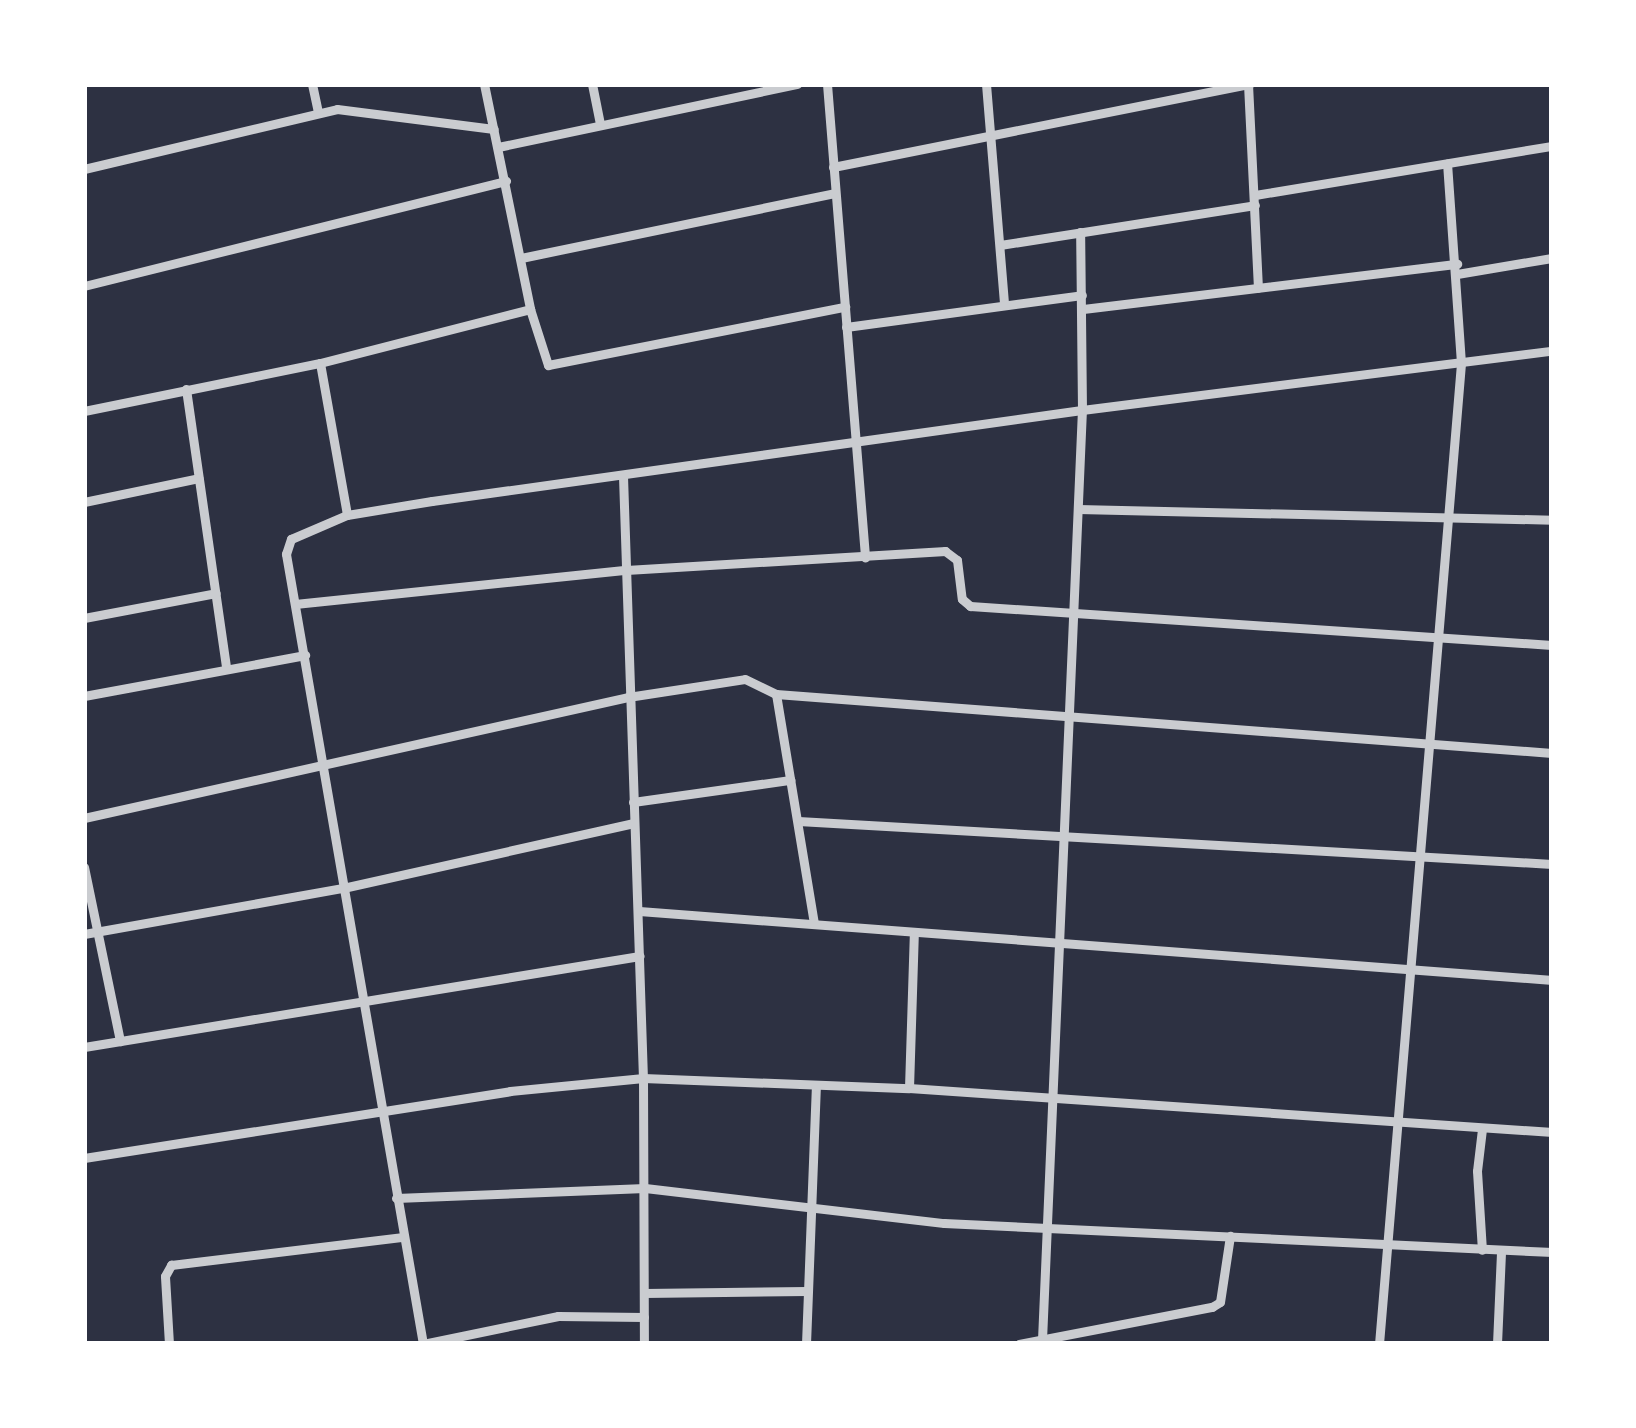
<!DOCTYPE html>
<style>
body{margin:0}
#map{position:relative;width:1636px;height:1428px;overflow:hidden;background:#2d3142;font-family:"Space Grotesk",sans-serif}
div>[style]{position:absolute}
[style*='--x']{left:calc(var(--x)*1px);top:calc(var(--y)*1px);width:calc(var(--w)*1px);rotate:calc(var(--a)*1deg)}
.minor>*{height:9px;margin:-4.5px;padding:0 4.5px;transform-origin:4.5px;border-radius:4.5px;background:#caccd0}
span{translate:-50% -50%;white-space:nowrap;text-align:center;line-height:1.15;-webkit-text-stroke:9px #fff;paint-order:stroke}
.frame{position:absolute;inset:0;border:87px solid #fff;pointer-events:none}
</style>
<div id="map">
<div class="minor">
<div style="--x:312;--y:84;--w:29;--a:78"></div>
<div style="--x:484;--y:84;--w:230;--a:78.4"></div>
<div style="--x:530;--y:309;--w:59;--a:72.2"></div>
<div style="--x:548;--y:365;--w:303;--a:-11.1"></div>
<div style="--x:592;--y:84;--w:41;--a:78.7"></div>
<div style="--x:827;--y:84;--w:475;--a:85.4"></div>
<div style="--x:986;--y:84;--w:221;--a:85.3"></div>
<div style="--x:1248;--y:84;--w:204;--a:87.2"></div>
<div style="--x:498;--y:147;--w:306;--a:-11.9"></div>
<div style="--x:833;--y:167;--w:425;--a:-11.3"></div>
<div style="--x:84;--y:169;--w:260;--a:-13.3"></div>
<div style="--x:337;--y:109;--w:158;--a:7.3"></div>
<div style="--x:1255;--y:195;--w:301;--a:-9.4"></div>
<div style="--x:1000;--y:245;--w:258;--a:-8.9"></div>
<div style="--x:521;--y:258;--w:320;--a:-11.7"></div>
<div style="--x:1457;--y:274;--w:96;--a:-9.6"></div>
<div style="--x:84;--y:286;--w:435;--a:-14"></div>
<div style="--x:1083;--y:309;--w:377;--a:-6.9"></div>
<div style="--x:846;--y:327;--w:238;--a:-7.7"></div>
<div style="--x:320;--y:363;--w:154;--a:79.9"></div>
<div style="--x:186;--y:389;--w:281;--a:81.8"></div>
<div style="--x:84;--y:411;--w:241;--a:-11.5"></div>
<div style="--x:320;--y:363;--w:217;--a:-14.4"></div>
<div style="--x:623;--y:476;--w:602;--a:88.1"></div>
<div style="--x:643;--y:1078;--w:266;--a:89.8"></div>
<div style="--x:84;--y:502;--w:117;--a:-11.8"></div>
<div style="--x:1078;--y:509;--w:474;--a:1.3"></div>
<div style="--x:295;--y:604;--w:333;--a:-5.9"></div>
<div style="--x:626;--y:570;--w:320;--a:-3.4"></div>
<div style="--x:945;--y:551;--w:15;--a:37"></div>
<div style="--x:957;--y:560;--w:39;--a:83"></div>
<div style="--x:962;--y:599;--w:11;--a:41"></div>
<div style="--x:970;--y:606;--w:583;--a:3.83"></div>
<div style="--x:84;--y:618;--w:134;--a:-10.7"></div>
<div style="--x:776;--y:694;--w:232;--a:80.6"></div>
<div style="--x:84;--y:696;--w:225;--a:-10.5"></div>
<div style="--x:633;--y:802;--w:159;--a:-8"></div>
<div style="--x:84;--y:818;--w:557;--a:-12.54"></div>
<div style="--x:628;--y:697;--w:118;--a:-8.7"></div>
<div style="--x:745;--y:679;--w:34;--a:26"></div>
<div style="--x:776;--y:694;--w:778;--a:4.35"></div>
<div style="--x:798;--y:821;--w:755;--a:3.26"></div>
<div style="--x:84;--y:867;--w:178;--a:78.3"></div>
<div style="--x:639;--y:911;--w:916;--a:4.32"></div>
<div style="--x:84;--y:934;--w:263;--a:-10.1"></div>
<div style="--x:343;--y:888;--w:298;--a:-12.6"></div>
<div style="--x:84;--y:1047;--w:563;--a:-9.3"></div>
<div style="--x:909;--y:1088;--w:156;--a:-88.2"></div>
<div style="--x:1482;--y:1129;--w:42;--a:96.8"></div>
<div style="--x:1477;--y:1171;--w:79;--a:86.4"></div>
<div style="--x:84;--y:1158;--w:431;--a:-8.9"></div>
<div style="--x:510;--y:1091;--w:134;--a:-5.6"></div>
<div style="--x:643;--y:1078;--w:266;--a:2.2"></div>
<div style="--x:909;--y:1088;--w:645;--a:3.91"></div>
<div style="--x:396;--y:1198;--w:249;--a:-2.3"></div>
<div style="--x:645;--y:1188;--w:301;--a:6.7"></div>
<div style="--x:944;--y:1223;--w:609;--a:2.73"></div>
<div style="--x:644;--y:1293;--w:163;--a:-0.7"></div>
<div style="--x:1042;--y:1340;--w:931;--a:-87.54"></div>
<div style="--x:1082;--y:410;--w:178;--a:-90.6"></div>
<div style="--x:169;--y:1344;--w:68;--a:-93.4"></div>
<div style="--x:165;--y:1276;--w:13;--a:-61"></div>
<div style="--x:171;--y:1265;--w:234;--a:-6.9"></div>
<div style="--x:423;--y:1344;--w:802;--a:-99.84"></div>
<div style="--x:286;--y:554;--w:16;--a:-72"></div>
<div style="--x:291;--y:539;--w:61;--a:-23.2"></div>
<div style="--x:347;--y:515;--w:86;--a:-9.4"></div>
<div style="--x:432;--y:501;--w:656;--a:-7.97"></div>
<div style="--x:1082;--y:410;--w:474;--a:-7.2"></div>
<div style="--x:423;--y:1344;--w:138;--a:-11.7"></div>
<div style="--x:558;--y:1316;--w:86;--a:0.7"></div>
<div style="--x:806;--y:1344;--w:259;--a:-87.8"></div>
<div style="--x:1019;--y:1344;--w:197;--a:-10.9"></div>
<div style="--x:1212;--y:1307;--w:9;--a:-32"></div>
<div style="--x:1220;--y:1302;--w:67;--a:-81.4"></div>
<div style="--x:1379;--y:1344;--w:984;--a:-85.22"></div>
<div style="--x:1461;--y:363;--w:200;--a:-94"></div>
<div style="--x:1497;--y:1344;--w:93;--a:-87.5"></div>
</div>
<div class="frame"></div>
</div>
